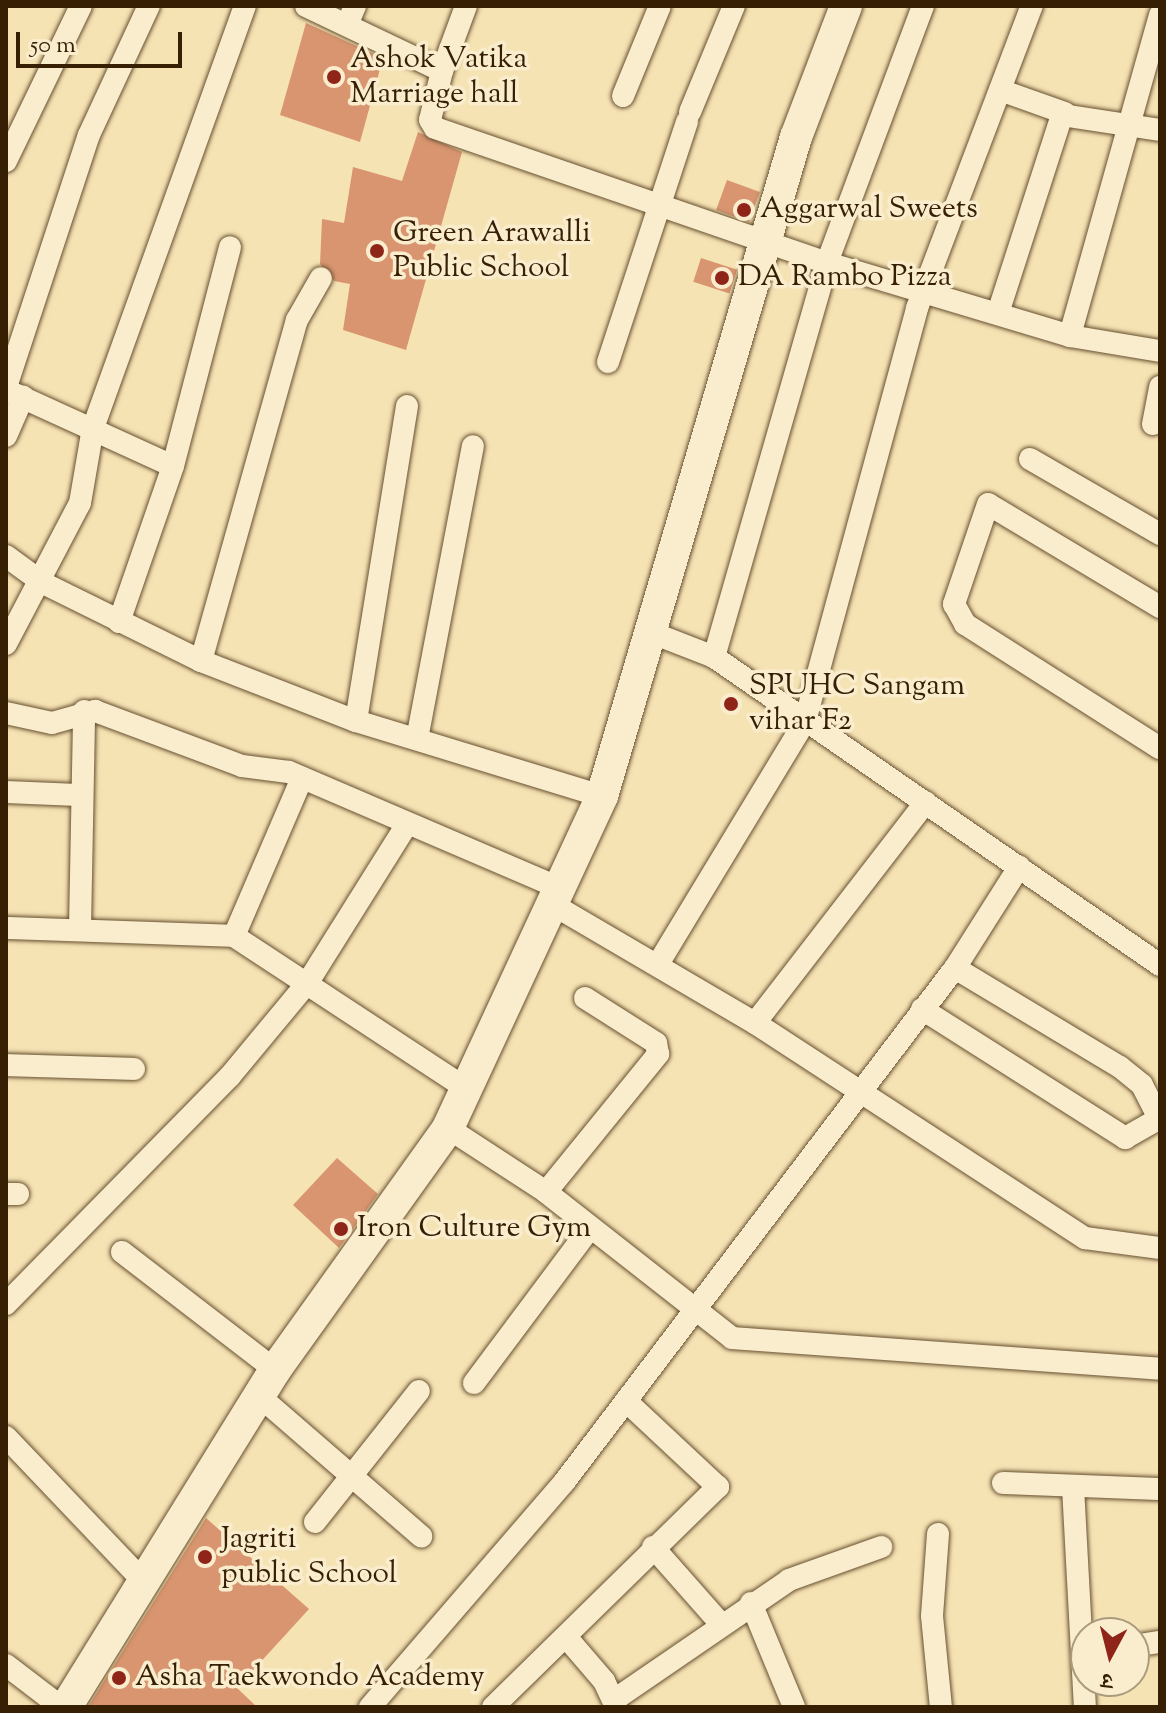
<!DOCTYPE html>
<meta charset="utf-8">
<style>
body{margin:0}
#map{position:relative;width:1166px;height:1713px;overflow:hidden;background:#f6e3b4;font-family:"Sorts Mill Goudy","Noto Serif Devanagari",serif}
div>[style]{position:absolute}
[style*='--x']{left:calc(var(--x)*1px);top:calc(var(--y)*1px);width:calc(var(--w)*1px);rotate:calc(var(--a)*1deg)}
.building>*{inset:0;background:#d8956f;transform-origin:0 0}
.roads{filter:drop-shadow(0 0 2px #675030) drop-shadow(0 0 2px #675030)}
.street>*{height:22px;margin:-11px;padding:0 11px;transform-origin:11px;border-radius:11px;background:#f9edce}
.secondary>*{height:32px;margin:-16px;padding:0 16px;transform-origin:16px;border-radius:16px;background:#f9edce}
.dots>*{width:22px;height:22px;translate:-50% -50%;box-sizing:border-box;border:4px solid #f9edce;border-radius:50%}
span{translate:-50% -50%;white-space:nowrap;text-align:center;line-height:1.15;-webkit-text-stroke:7px #f9edce;paint-order:stroke}
.poi-label{font-size:30px;color:#371f04}
.left{translate:0 -50%;text-align:left}
.frame{position:absolute;inset:0;border:8px solid #371f04;pointer-events:none}
.north{position:absolute;left:1070px;top:1617px;width:80px;height:80px;box-sizing:border-box;background:#f9edce;border:2px solid #ab9b7d;border-radius:50%;rotate:187deg;font-size:22px;font-weight:700;line-height:32px;text-align:center;color:#371f04}
.north::after{content:'';display:block;margin:auto;width:28px;height:36px;background:#8f2418;clip-path:polygon(50% 0,100% 100%,50% 72%,0 100%)}
.scale{position:absolute;left:16px;top:32px;width:166px;height:36px;box-sizing:border-box;border:4px solid #371f04;border-top:0;padding-left:10px;font-size:24px;line-height:28px;white-space:nowrap;color:#371f04;-webkit-text-stroke:6px #f9edce;paint-order:stroke}
</style>
<div id="map">
<div class="building">
<div style="clip-path:polygon(306px 23px,383px 58px,360px 142px,280px 115px)"></div>
<div style="clip-path:polygon(418px 132px,462px 152px,406px 350px,343px 330px,350px 284px,334px 281px,320px 264px,322px 219px,344px 223px,353px 167px,402px 181px)"></div>
<div style="left:727px;top:180px;width:35px;height:32px;rotate:20deg"></div>
<div style="left:701px;top:258px;width:38px;height:25px;rotate:18deg"></div>
<div style="clip-path:polygon(337px 1158px,378px 1194px,339px 1248px,293px 1205px)"></div>
<div style="clip-path:polygon(206px 1518px,309px 1609px,237px 1688px,257px 1707px,88px 1707px)"></div>
</div>
<div class="roads">
<div class="street">
<div style="--x:306;--y:6;--w:151;--a:25.5"></div>
<div style="--x:466;--y:6;--w:69;--a:110.3"></div>
<div style="--x:442;--y:71;--w:50;--a:103.8"></div>
<div style="--x:430;--y:120;--w:9;--a:58"></div>
<div style="--x:435;--y:128;--w:415;--a:19"></div>
<div style="--x:827;--y:263;--w:254;--a:16.7"></div>
<div style="--x:923;--y:6;--w:274;--a:110.5"></div>
<div style="--x:827;--y:263;--w:410;--a:106"></div>
<div style="--x:714;--y:657;--w:542;--a:34.63"></div>
<div style="--x:1160;--y:15;--w:333;--a:105.7"></div>
<div style="--x:1070;--y:336;--w:91;--a:9.5"></div>
<div style="--x:347;--y:25;--w:21;--a:-67"></div>
<div style="--x:1000;--y:90;--w:69;--a:19.5"></div>
<div style="--x:623;--y:96;--w:97;--a:-67.7"></div>
<div style="--x:690;--y:112;--w:115;--a:-67.5"></div>
<div style="--x:6;--y:161;--w:172;--a:-64.2"></div>
<div style="--x:999;--y:310;--w:205;--a:-72.1"></div>
<div style="--x:1062;--y:115;--w:99;--a:8.7"></div>
<div style="--x:608;--y:362;--w:253;--a:-71.8"></div>
<div style="--x:6;--y:387;--w:265;--a:-71.8"></div>
<div style="--x:89;--y:135;--w:142;--a:-65.1"></div>
<div style="--x:6;--y:390;--w:183;--a:24.5"></div>
<div style="--x:1153;--y:424;--w:38;--a:-79"></div>
<div style="--x:6;--y:436;--w:43;--a:-66.4"></div>
<div style="--x:1030;--y:459;--w:150;--a:30"></div>
<div style="--x:6;--y:556;--w:46;--a:36.1"></div>
<div style="--x:43;--y:583;--w:176;--a:26.3"></div>
<div style="--x:201;--y:661;--w:166;--a:21.2"></div>
<div style="--x:356;--y:721;--w:257;--a:17"></div>
<div style="--x:1160;--y:607;--w:200;--a:-149.1"></div>
<div style="--x:988;--y:504;--w:106;--a:108.8"></div>
<div style="--x:954;--y:604;--w:23;--a:61"></div>
<div style="--x:965;--y:624;--w:231;--a:32.5"></div>
<div style="--x:119;--y:622;--w:165;--a:-70.9"></div>
<div style="--x:173;--y:466;--w:226;--a:-75.4"></div>
<div style="--x:650;--y:632;--w:69;--a:21.3"></div>
<div style="--x:6;--y:644;--w:159;--a:-62.3"></div>
<div style="--x:80;--y:503;--w:76;--a:-80.2"></div>
<div style="--x:93;--y:428;--w:449;--a:-70.2"></div>
<div style="--x:201;--y:661;--w:354;--a:-74.3"></div>
<div style="--x:297;--y:320;--w:48;--a:-60.3"></div>
<div style="--x:6;--y:713;--w:47;--a:12.3"></div>
<div style="--x:52;--y:723;--w:45;--a:-15.6"></div>
<div style="--x:95;--y:711;--w:157;--a:20.5"></div>
<div style="--x:242;--y:766;--w:47;--a:7.3"></div>
<div style="--x:289;--y:772;--w:295;--a:23.2"></div>
<div style="--x:356;--y:721;--w:319;--a:-80.8"></div>
<div style="--x:417;--y:739;--w:298;--a:-79.2"></div>
<div style="--x:6;--y:792;--w:72;--a:2.4"></div>
<div style="--x:552;--y:904;--w:235;--a:30.4"></div>
<div style="--x:755;--y:1023;--w:394;--a:33.1"></div>
<div style="--x:1085;--y:1238;--w:76;--a:7.6"></div>
<div style="--x:6;--y:928;--w:228;--a:2"></div>
<div style="--x:234;--y:936;--w:277;--a:33.3"></div>
<div style="--x:80;--y:928;--w:217;--a:-88.9"></div>
<div style="--x:234;--y:936;--w:172;--a:-66.7"></div>
<div style="--x:658;--y:964;--w:284;--a:-58.8"></div>
<div style="--x:805;--y:721;--w:428;--a:-74.8"></div>
<div style="--x:917;--y:308;--w:323;--a:-69.2"></div>
<div style="--x:955;--y:968;--w:192;--a:31"></div>
<div style="--x:1120;--y:1067;--w:28;--a:39"></div>
<div style="--x:1142;--y:1085;--w:37;--a:63"></div>
<div style="--x:922;--y:1009;--w:241;--a:32.4"></div>
<div style="--x:1125;--y:1138;--w:40;--a:-29.7"></div>
<div style="--x:755;--y:1023;--w:279;--a:-52.3"></div>
<div style="--x:6;--y:1065;--w:128;--a:1.8"></div>
<div style="--x:448;--y:1128;--w:117;--a:33.1"></div>
<div style="--x:546;--y:1192;--w:236;--a:38.1"></div>
<div style="--x:732;--y:1338;--w:429;--a:4.1"></div>
<div style="--x:546;--y:1192;--w:178;--a:-50.9"></div>
<div style="--x:658;--y:1054;--w:11;--a:-100"></div>
<div style="--x:656;--y:1043;--w:84;--a:-147.6"></div>
<div style="--x:6;--y:1194;--w:12;--a:0"></div>
<div style="--x:122;--y:1252;--w:193;--a:37.6"></div>
<div style="--x:6;--y:1304;--w:320;--a:-45.5"></div>
<div style="--x:230;--y:1076;--w:122;--a:-50.3"></div>
<div style="--x:308;--y:982;--w:186;--a:-57.9"></div>
<div style="--x:474;--y:1383;--w:194;--a:-53.2"></div>
<div style="--x:258;--y:1395;--w:216;--a:40.9"></div>
<div style="--x:6;--y:1437;--w:196;--a:46.4"></div>
<div style="--x:1003;--y:1483;--w:157;--a:2.2"></div>
<div style="--x:1073;--y:1487;--w:220;--a:86.9"></div>
<div style="--x:315;--y:1522;--w:167;--a:-51.6"></div>
<div style="--x:938;--y:1534;--w:82;--a:94.2"></div>
<div style="--x:932;--y:1616;--w:91;--a:84.4"></div>
<div style="--x:653;--y:1547;--w:103;--a:48.6"></div>
<div style="--x:751;--y:1603;--w:113;--a:67.5"></div>
<div style="--x:567;--y:1638;--w:57;--a:49.3"></div>
<div style="--x:604;--y:1681;--w:29;--a:65"></div>
<div style="--x:1134;--y:1646;--w:26;--a:-9"></div>
<div style="--x:6;--y:1665;--w:69;--a:37.4"></div>
<div style="--x:614;--y:1700;--w:212;--a:-34.4"></div>
<div style="--x:789;--y:1580;--w:98;--a:-19.7"></div>
<div style="--x:370;--y:1707;--w:298;--a:-49.2"></div>
<div style="--x:565;--y:1481;--w:644;--a:-52.76"></div>
<div style="--x:955;--y:968;--w:120;--a:-57.6"></div>
<div style="--x:493;--y:1707;--w:315;--a:-44.4"></div>
<div style="--x:718;--y:1487;--w:126;--a:-136.9"></div>
</div>
<div class="secondary">
<div style="--x:66;--y:1707;--w:397;--a:-58.2"></div>
<div style="--x:275;--y:1370;--w:297;--a:-54.4"></div>
<div style="--x:448;--y:1128;--w:366;--a:-65.1"></div>
<div style="--x:602;--y:796;--w:687;--a:-73.6"></div>
<div style="--x:796;--y:137;--w:140;--a:-69.1"></div>
</div>
</div>
<div class="dots">
<div style="left:334px;top:77px;background:#8f2418"></div>
<div style="left:744px;top:210px;background:#8f2418"></div>
<div style="left:377px;top:251px;background:#8f2418"></div>
<div style="left:722px;top:278px;background:#8f2418"></div>
<div style="left:731px;top:704px;background:#8f2418"></div>
<div style="left:341px;top:1229px;background:#8f2418"></div>
<div style="left:205px;top:1557px;background:#8f2418"></div>
<div style="left:119px;top:1678px;background:#8f2418"></div>
</div>
<div class="poi-label">
<span class="left" style="left:350px;top:77px">Ashok Vatika<br>Marriage hall</span>
<span class="left" style="left:760px;top:210px">Aggarwal Sweets</span>
<span class="left" style="left:393px;top:251px">Green Arawalli<br>Public School</span>
<span class="left" style="left:738px;top:278px">DA Rambo Pizza</span>
<span class="left" style="left:749px;top:704px">SPUHC Sangam<br>vihar F2</span>
<span class="left" style="left:357px;top:1229px">Iron Culture Gym</span>
<span class="left" style="left:221px;top:1557px">Jagriti<br>public School</span>
<span class="left" style="left:135px;top:1678px">Asha Taekwondo Academy</span>
</div>
<div class="frame"></div>
<div class="north">उ</div>
<div class="scale">50 m</div>
</div>
